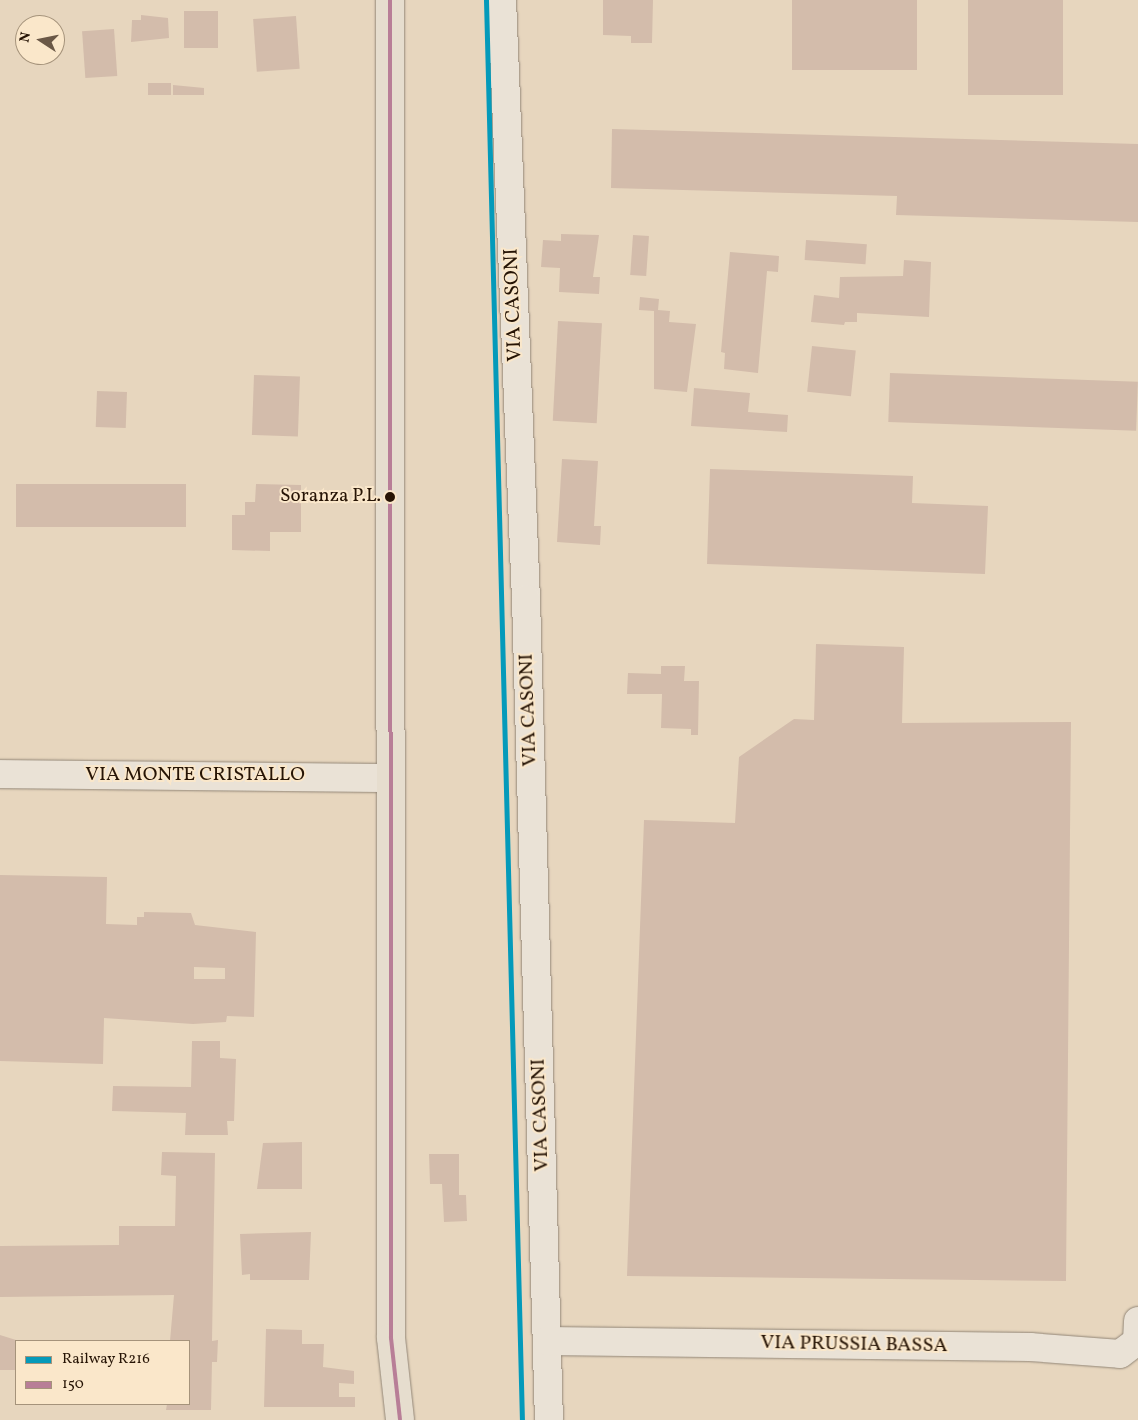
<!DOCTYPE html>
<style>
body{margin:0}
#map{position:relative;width:1138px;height:1420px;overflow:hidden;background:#e7d6be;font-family:Vollkorn,serif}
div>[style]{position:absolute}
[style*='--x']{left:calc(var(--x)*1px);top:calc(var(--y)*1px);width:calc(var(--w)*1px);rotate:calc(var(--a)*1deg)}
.building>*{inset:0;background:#d3bcab;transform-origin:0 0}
.roads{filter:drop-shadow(0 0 1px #928677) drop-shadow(0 0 1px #928677)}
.minor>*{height:28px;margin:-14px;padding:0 14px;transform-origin:14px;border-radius:14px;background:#eae2d6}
.major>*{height:28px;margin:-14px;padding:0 14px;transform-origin:14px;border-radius:14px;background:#e6ddce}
.bus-1>*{height:4px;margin:-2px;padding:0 2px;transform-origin:2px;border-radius:2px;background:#b87e97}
.rail-1>*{height:5px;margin:-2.5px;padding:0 2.5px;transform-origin:2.5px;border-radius:2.5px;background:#049aba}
.dots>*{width:14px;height:14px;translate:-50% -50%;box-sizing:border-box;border:2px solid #fae7ca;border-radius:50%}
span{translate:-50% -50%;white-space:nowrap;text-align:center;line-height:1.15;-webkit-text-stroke:4px #fae7ca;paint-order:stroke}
.bus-label{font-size:19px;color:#261405}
.right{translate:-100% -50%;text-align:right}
.street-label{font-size:20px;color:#261405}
.legend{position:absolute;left:15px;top:1340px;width:175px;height:65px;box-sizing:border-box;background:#fae7ca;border:1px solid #a5937b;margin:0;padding:6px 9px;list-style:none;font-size:15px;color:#261405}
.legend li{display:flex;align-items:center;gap:10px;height:25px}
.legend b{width:25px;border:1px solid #a5937b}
.north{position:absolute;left:15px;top:15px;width:50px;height:50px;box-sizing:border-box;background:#fae7ca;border:1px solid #a5937b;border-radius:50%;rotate:281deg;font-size:14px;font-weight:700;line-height:20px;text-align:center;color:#261405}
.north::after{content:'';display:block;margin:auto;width:18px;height:22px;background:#6a5846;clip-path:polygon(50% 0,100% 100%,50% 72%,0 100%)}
</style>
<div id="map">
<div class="building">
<div style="clip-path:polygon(603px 0,653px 0,652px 43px,631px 43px,631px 36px,603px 35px)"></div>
<div style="left:792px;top:0;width:125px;height:70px"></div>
<div style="left:968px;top:0;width:95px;height:95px"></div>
<div style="left:184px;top:11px;width:34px;height:37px"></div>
<div style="clip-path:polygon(141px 15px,168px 18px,169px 38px,131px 42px,132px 20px,141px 20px)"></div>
<div style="left:296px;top:16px;width:53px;height:43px;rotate:86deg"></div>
<div style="left:114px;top:29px;width:47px;height:32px;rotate:86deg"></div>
<div style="left:148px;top:83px;width:23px;height:12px"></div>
<div style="clip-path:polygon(173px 85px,204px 88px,204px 95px,173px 95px)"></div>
<div style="clip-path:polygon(612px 129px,1138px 144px,1138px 222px,896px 215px,897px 196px,611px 188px)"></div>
<div style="clip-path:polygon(561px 234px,599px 235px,593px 277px,600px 277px,599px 294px,559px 292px,560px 268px,541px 267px,543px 240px,561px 241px)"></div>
<div style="left:633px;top:235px;width:16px;height:40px;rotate:4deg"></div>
<div style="left:806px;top:240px;width:61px;height:20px;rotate:4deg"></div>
<div style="clip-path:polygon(730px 252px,779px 256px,778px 272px,767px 271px,758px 373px,724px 369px,725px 353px,721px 352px)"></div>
<div style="clip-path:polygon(904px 260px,931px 262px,929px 317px,857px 313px,857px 322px,845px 322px,844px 325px,811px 322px,814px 295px,839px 298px,840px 277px,903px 276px)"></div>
<div style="clip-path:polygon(640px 297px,659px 299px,658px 310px,670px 311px,669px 322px,696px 324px,687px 392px,654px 389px,654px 311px,639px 310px)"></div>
<div style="left:558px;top:321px;width:44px;height:100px;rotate:3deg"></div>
<div style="left:812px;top:346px;width:44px;height:46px;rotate:6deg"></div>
<div style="left:890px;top:373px;width:248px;height:49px;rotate:2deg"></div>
<div style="left:254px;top:375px;width:46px;height:60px;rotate:2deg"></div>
<div style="clip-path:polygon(694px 388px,750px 393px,748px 412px,788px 415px,787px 432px,691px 426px)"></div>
<div style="left:97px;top:391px;width:30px;height:36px;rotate:2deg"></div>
<div style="clip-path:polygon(562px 459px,598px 461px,594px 526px,601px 526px,600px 545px,557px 542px)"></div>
<div style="clip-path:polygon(710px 469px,913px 476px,912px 503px,988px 506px,985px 574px,707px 564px)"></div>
<div style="left:186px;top:484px;width:43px;height:170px;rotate:90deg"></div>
<div style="clip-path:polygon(256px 484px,301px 485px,301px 532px,270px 532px,270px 551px,232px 550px,232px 515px,245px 515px,245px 502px,255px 502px)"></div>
<div style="clip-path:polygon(816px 644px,904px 647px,902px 723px,1071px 722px,1066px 1281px,627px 1276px,644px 820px,735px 823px,739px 757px,794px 719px,814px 720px)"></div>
<div style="clip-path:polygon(661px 666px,685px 666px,684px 681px,699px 681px,698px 735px,691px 735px,691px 729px,661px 728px,662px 694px,627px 694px,628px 673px,661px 674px)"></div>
<div style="clip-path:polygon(evenodd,0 875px,107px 877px,106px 924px,137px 925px,137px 917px,144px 917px,144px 912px,191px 913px,195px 925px,256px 932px,254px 1017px,227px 1016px,226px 1022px,193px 1024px,104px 1018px,103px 1064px,0 1061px,0 875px,194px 967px,225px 968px,225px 979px,194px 979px,194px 967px)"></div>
<div style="clip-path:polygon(192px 1041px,220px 1041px,220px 1058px,236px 1059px,234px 1121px,227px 1121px,228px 1135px,185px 1135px,186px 1113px,112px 1111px,113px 1086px,191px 1087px)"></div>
<div style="clip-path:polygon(302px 1142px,302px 1189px,257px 1189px,263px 1143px)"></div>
<div style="clip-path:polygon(162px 1152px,215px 1153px,212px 1341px,218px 1340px,217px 1362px,212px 1362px,211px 1410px,166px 1410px,167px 1404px,189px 1404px,189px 1341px,170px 1341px,174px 1295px,0 1297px,0 1246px,119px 1245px,119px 1226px,175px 1226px,176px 1176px,161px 1175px)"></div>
<div style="clip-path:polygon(429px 1154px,459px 1154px,459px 1195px,466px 1195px,467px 1221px,444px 1222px,442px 1184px,430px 1184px)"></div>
<div style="clip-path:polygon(311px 1232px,309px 1280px,250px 1280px,250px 1274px,242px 1275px,240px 1234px)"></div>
<div style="clip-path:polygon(266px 1329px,302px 1330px,302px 1344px,324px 1344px,323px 1367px,354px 1371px,354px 1384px,339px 1383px,339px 1397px,355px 1397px,355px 1407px,264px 1407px)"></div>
<div style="clip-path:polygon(0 1335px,16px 1340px,16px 1370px,0 1370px)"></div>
</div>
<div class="roads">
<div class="minor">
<div style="--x:502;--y:0;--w:599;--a:87.71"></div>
<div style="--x:526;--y:599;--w:821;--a:88.4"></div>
<div style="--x:0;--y:774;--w:390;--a:0.6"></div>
<div style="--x:547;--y:1341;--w:483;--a:0.7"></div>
<div style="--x:1030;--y:1347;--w:90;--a:4.4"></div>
<div style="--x:1120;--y:1354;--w:21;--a:-37"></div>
<div style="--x:1137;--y:1341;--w:20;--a:-87"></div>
</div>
<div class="major">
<div style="--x:390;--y:0;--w:1338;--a:89.96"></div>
<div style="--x:391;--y:1338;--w:82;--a:83.7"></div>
</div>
</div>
<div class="bus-1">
<div style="--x:390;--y:0;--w:1338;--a:89.96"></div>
<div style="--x:391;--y:1338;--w:82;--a:83.7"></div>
</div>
<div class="rail-1">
<div style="--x:486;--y:0;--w:1420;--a:88.55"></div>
</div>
<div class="dots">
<div style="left:390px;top:497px;background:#261405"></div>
</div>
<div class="bus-label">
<span class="right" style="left:381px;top:497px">Soranza P.L.</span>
</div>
<div class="street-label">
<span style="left:514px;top:305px;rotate:-92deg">VIA CASONI</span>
<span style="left:529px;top:710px;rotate:-92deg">VIA CASONI</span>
<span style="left:195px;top:775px">VIA MONTE CRISTALLO</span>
<span style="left:541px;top:1115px;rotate:-92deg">VIA CASONI</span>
<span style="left:854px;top:1345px;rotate:1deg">VIA PRUSSIA BASSA</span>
</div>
<ul class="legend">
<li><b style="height:6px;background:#049aba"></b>Railway R216</li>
<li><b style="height:6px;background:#b87e97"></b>150</li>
</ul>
<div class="north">N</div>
</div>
